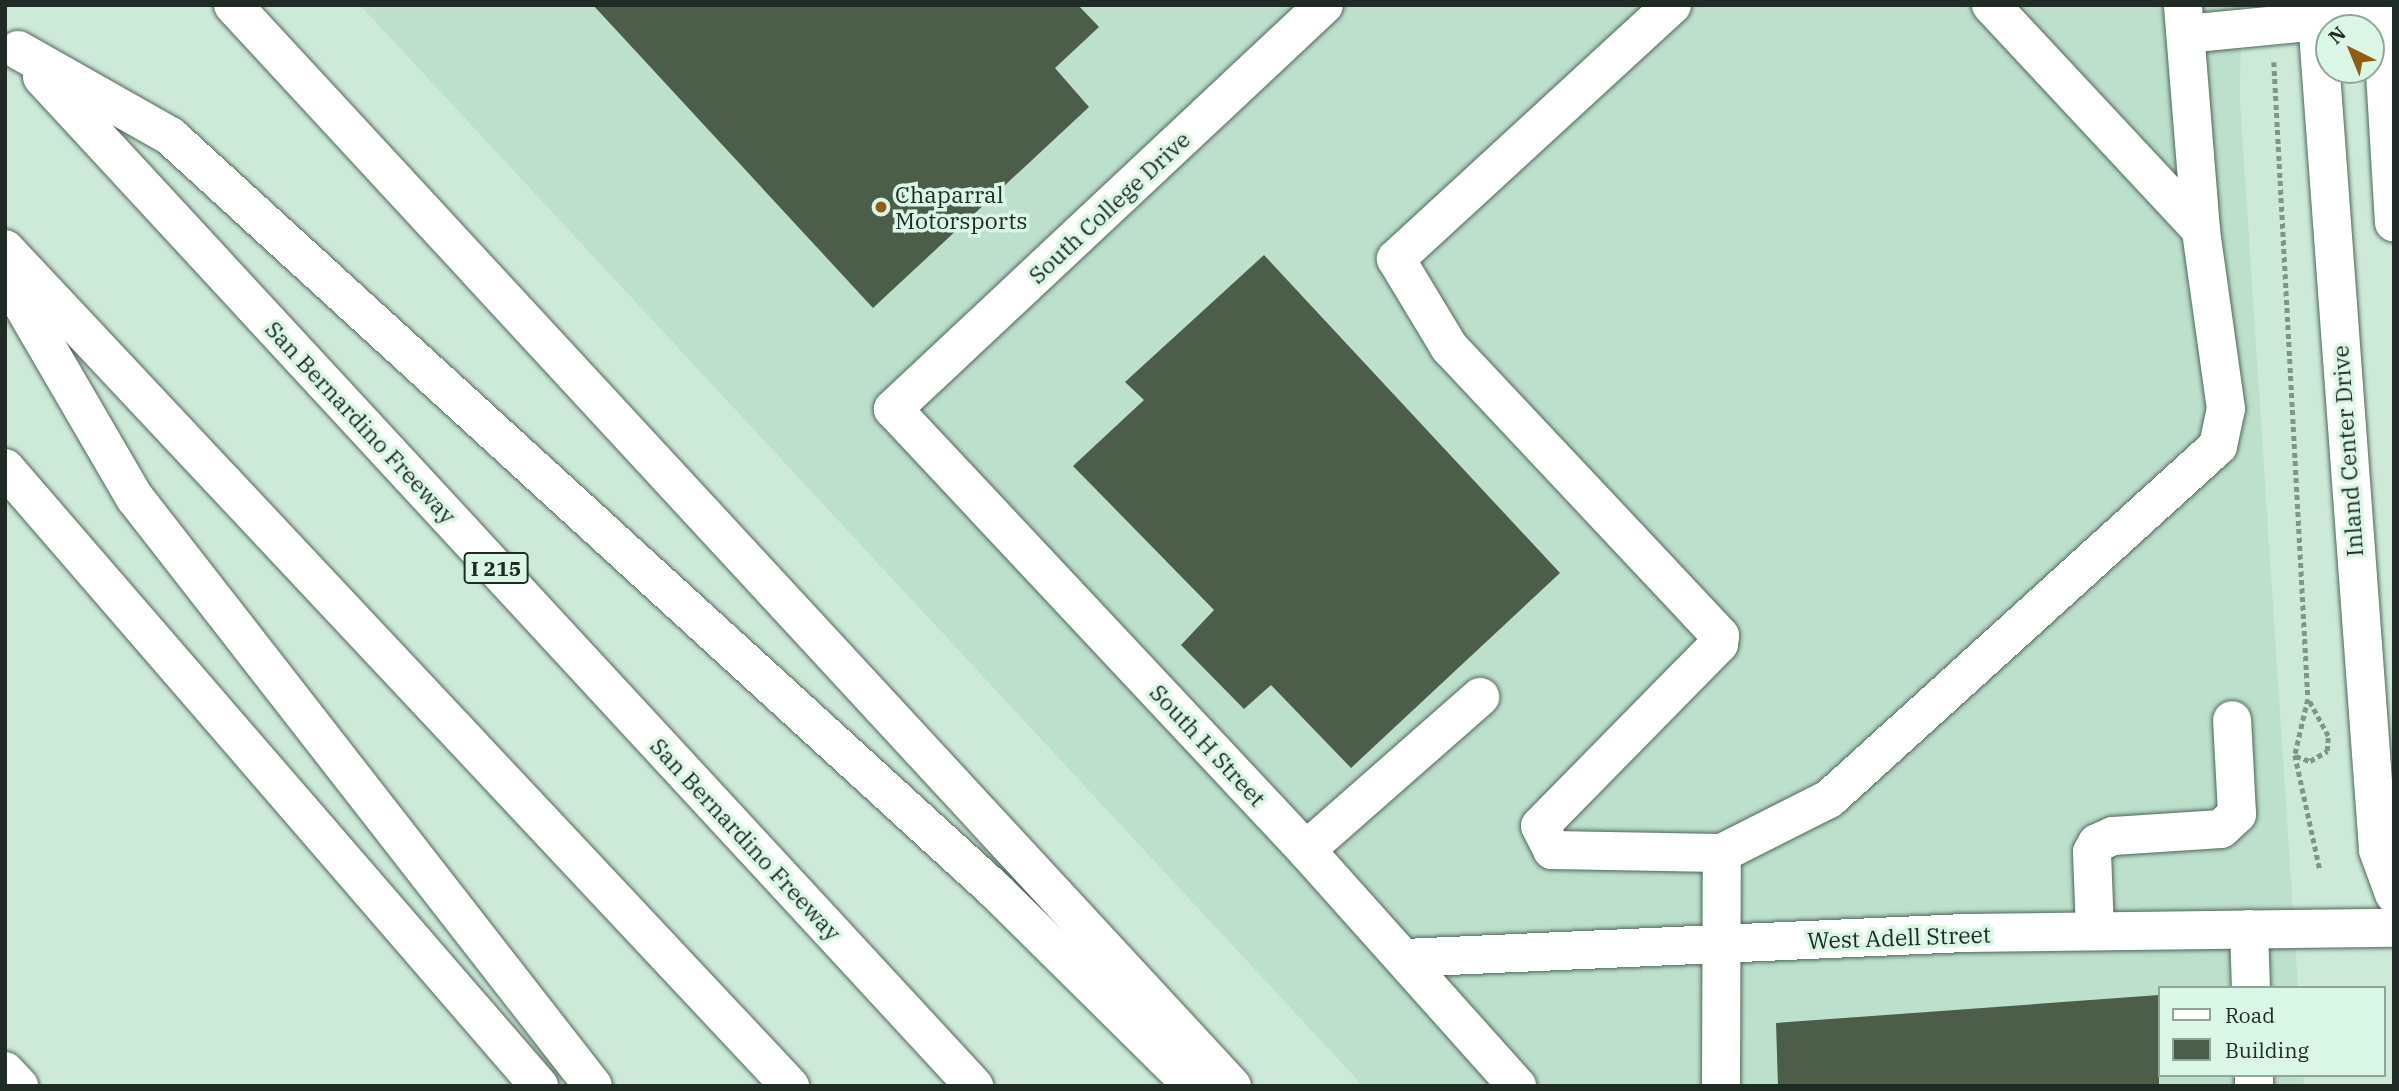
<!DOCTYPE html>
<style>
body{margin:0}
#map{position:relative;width:2399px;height:1091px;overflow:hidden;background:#cdead9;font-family:"IBM Plex Serif",serif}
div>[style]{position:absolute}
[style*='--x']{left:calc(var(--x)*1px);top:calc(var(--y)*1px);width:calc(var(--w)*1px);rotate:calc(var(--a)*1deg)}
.built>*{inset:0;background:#bce0cb}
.building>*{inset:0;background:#4c5d49}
.path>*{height:4.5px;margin-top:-2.25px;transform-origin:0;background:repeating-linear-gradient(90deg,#809588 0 5px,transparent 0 8.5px)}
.roads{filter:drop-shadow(0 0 2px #4e6758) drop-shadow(0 0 2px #4e6758)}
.minor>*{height:38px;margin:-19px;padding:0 19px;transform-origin:19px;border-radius:19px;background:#fff}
.major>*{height:38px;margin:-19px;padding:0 19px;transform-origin:19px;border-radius:19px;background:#fff}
.highway>*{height:38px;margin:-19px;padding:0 19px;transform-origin:19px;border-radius:19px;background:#fff}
.dots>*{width:19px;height:19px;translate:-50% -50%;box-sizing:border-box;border:4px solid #daf7e6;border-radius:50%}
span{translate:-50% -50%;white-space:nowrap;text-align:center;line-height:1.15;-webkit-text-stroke:7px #daf7e6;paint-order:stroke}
.shield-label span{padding:2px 5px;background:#daf7e6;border:2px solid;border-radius:5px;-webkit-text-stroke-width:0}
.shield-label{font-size:21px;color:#202b25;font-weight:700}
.poi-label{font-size:23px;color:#202b25}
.left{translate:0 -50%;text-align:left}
.street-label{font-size:23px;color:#202b25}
.frame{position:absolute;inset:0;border:7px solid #202b25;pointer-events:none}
.legend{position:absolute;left:2158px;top:986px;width:228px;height:91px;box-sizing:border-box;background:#daf7e6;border:2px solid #90a599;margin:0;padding:9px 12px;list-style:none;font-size:21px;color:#202b25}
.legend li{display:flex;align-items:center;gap:14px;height:35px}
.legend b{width:35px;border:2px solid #90a599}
.north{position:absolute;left:2315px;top:14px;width:70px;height:70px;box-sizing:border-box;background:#daf7e6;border:2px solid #90a599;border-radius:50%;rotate:317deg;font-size:19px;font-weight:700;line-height:28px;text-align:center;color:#202b25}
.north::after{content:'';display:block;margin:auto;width:24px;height:32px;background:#925c12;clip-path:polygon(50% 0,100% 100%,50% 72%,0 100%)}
</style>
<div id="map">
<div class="built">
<div style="clip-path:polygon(360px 5px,2241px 5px,2240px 100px,2298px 988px,2159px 988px,2159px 1075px,2303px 1075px,2304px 1086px,1363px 1086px)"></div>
</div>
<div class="building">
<div style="clip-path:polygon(593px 5px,1078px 5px,1099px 27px,1055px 68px,1089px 107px,873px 308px)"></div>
<div style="clip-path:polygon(1264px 255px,1560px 573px,1351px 768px,1271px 685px,1244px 709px,1181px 645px,1214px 610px,1073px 466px,1144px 400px,1125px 382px)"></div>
<div style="clip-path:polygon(2159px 995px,2159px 1086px,1778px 1086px,1776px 1023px)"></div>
</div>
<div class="path">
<div style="--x:2274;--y:62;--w:638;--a:86.94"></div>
<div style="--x:2308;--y:699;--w:57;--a:103.1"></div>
<div style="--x:2295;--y:755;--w:118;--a:77.7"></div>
<div style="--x:2296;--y:756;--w:15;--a:20"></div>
<div style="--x:2310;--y:761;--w:20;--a:-30"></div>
<div style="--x:2327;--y:751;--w:15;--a:-86"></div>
<div style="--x:2328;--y:736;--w:42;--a:-118.4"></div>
</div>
<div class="roads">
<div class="minor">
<div style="--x:1324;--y:5;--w:591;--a:136.85"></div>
<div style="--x:893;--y:409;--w:604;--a:46.88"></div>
<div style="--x:1306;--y:850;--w:317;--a:48.2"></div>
<div style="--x:1672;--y:5;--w:375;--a:137.4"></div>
<div style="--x:1396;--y:259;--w:103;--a:58.9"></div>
<div style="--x:1449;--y:347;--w:396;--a:46.8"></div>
<div style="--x:1720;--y:636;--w:8;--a:97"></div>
<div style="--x:1719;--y:644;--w:255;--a:134.5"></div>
<div style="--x:1540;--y:826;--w:27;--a:63"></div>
<div style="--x:1552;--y:850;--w:170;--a:1"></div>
<div style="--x:1722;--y:853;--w:120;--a:-26.8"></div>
<div style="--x:1829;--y:799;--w:525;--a:-42.22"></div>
<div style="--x:2218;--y:446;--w:38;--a:-78"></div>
<div style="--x:2226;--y:409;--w:181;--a:-98"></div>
<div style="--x:2201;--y:230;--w:226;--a:-94.6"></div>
<div style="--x:1991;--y:5;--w:308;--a:47"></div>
<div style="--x:2186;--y:34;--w:196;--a:-5.6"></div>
<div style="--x:1306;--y:850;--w:232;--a:-41.3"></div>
<div style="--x:2249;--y:929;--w:59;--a:88.1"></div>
<div style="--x:2095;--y:931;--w:79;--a:-92.2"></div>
<div style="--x:2092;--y:852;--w:10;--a:-61"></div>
<div style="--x:2097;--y:843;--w:17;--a:-24"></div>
<div style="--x:2113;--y:836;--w:108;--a:-3.7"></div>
<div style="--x:2221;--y:829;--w:22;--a:-43"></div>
<div style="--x:2237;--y:814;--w:94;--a:-93"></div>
<div style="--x:1404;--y:958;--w:563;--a:-2.55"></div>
<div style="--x:1966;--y:933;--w:428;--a:-0.7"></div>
<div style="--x:5;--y:1071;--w:21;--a:47"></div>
<div style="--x:2254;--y:1075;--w:11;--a:90"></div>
<div style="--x:1721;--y:1086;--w:233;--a:-89.8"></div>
</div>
<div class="major">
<div style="--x:2316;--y:5;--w:847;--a:85.8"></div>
<div style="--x:2378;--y:850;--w:47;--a:70"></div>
<div style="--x:2381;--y:5;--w:218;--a:86.6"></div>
</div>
<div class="highway">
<div style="--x:233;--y:5;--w:1472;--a:47.26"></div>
<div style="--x:18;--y:50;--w:175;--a:29.5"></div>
<div style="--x:170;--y:136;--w:1119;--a:42.43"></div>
<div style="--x:996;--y:891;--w:277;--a:44.7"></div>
<div style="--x:42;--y:77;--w:1374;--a:47.27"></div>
<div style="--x:5;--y:249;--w:1148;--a:46.84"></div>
<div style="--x:5;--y:275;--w:258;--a:59.8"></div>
<div style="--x:135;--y:498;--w:745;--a:52.08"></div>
<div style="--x:5;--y:468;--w:817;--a:49.17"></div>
</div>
</div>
<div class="dots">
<div style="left:881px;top:207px;background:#925c12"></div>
</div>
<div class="shield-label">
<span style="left:496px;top:568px">I 215</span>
</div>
<div class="poi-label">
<span class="left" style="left:895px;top:207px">Chaparral<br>Motorsports</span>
</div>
<div class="street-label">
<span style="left:1109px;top:207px;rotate:-43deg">South College Drive</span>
<span style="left:361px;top:422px;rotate:47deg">San Bernardino Freeway</span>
<span style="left:2347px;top:451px;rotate:-94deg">Inland Center Drive</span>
<span style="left:1208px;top:745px;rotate:47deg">South H Street</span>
<span style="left:746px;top:839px;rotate:47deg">San Bernardino Freeway</span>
<span style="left:1899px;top:937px;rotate:-2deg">West Adell Street</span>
</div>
<div class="frame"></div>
<ul class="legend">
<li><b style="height:9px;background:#fff"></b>Road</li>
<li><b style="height:19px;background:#4c5d49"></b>Building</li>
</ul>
<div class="north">N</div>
</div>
